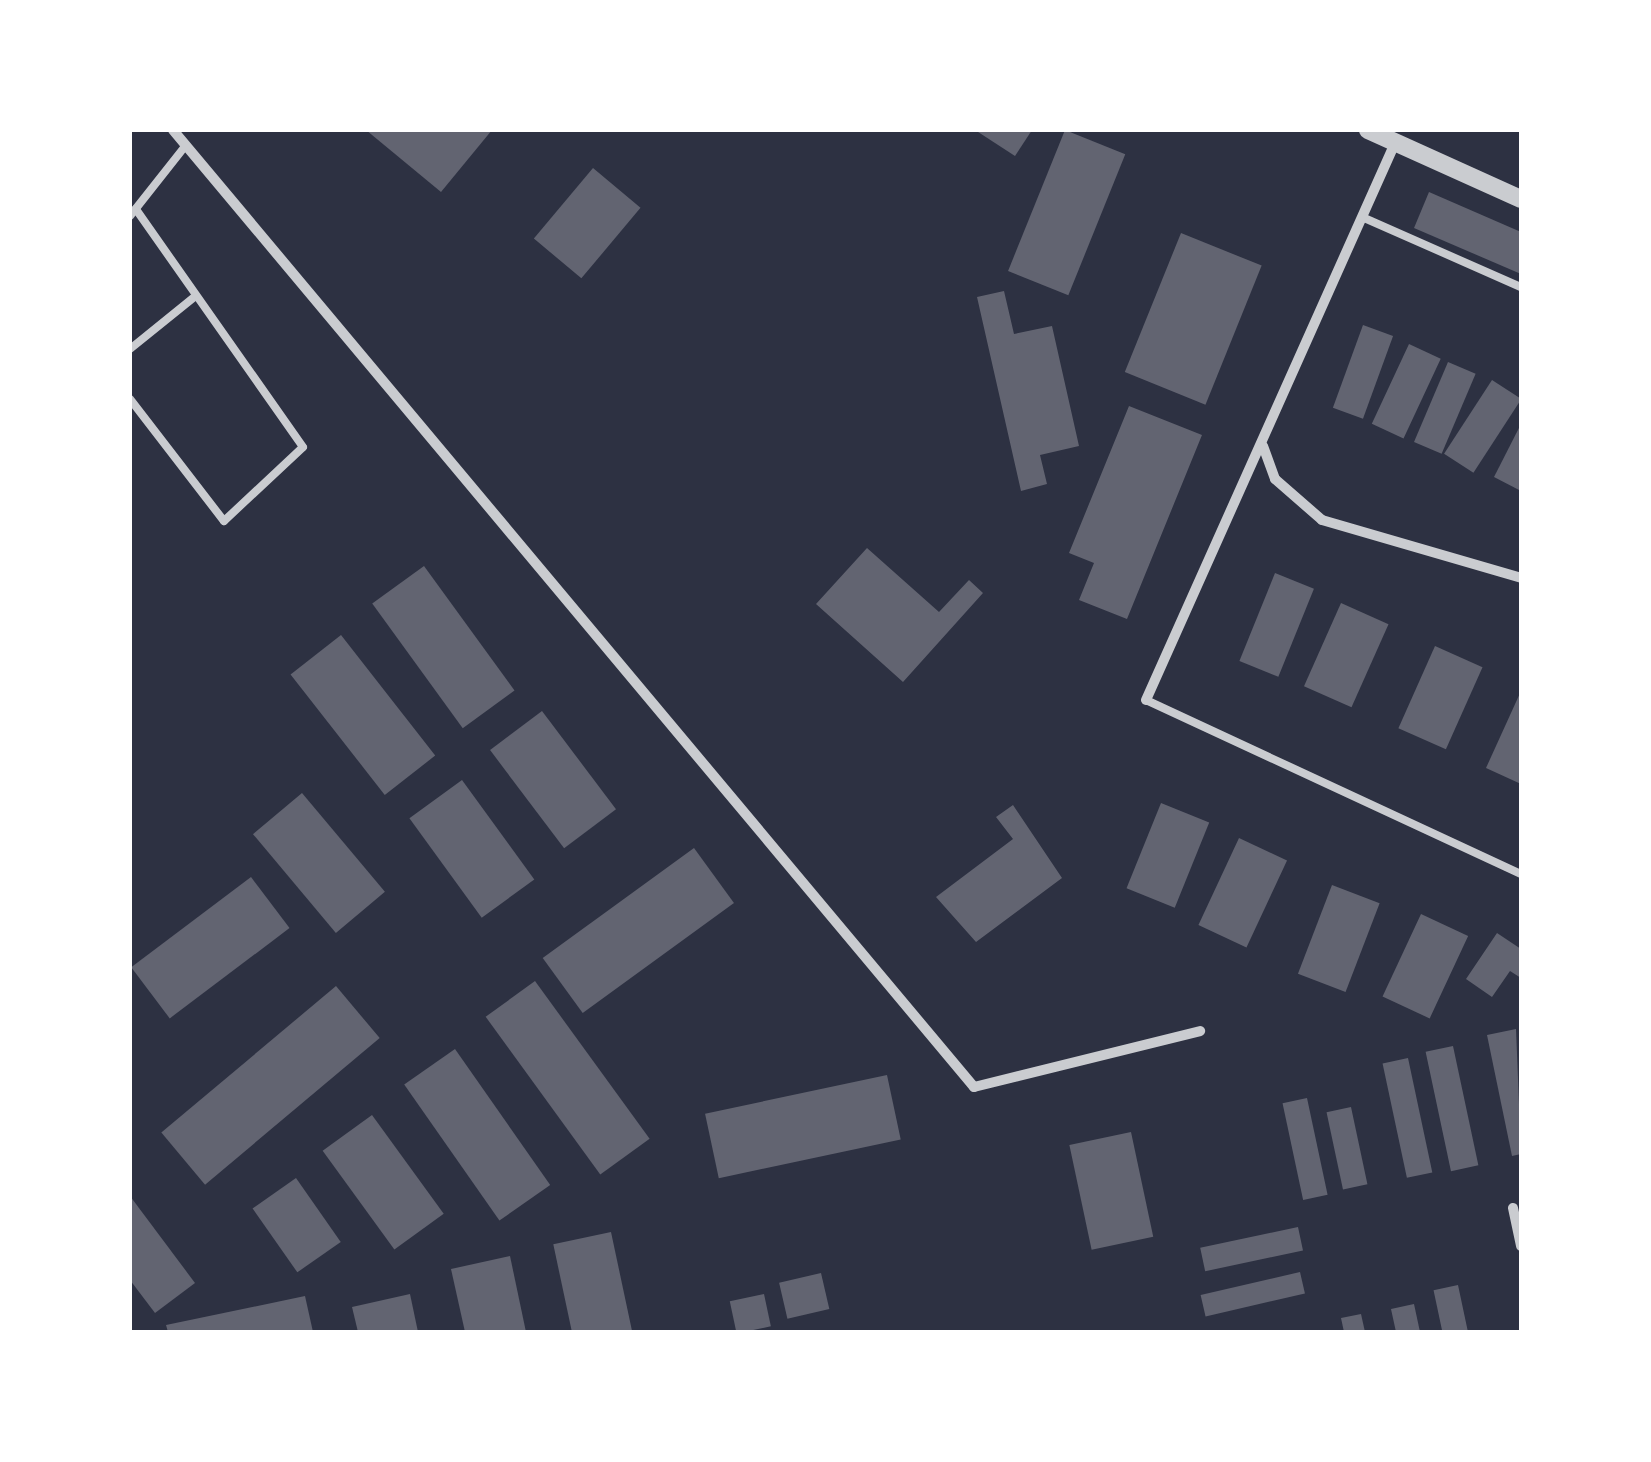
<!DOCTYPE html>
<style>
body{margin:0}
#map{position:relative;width:1651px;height:1462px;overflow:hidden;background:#2d3142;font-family:Jost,sans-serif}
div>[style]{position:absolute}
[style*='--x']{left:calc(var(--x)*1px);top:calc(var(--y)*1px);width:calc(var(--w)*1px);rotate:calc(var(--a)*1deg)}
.building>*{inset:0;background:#626471;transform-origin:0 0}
.service>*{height:8px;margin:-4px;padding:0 4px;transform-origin:4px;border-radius:4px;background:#caccd0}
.minor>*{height:10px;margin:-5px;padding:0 5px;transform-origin:5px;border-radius:5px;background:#caccd0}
.tertiary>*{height:18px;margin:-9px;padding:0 9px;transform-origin:9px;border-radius:9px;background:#caccd0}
span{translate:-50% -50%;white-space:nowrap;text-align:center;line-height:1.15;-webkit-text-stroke:9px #fff;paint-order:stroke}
.frame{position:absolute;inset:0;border:132px solid #fff;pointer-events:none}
</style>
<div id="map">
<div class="building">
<div style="clip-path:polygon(366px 130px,492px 130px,441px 192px)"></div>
<div style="clip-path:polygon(975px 130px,1032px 130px,1015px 156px)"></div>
<div style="left:1065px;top:130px;width:65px;height:152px;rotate:22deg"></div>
<div style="left:593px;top:168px;width:62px;height:92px;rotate:40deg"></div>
<div style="clip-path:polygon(1429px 192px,1521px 232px,1521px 274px,1414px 228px)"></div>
<div style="left:1181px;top:233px;width:87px;height:150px;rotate:22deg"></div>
<div style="clip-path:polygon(1004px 291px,1014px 334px,1052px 326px,1079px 446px,1040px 455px,1047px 484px,1021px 491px,977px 297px)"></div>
<div style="left:1363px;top:325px;width:32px;height:88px;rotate:20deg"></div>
<div style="left:1409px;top:344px;width:35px;height:88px;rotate:25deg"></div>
<div style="left:1448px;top:362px;width:30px;height:87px;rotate:23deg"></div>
<div style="left:1492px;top:380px;width:35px;height:88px;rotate:33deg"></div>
<div style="clip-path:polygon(1129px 406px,1202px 435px,1127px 619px,1079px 600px,1094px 563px,1069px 553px)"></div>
<div style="clip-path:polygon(1521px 424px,1521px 491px,1494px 477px)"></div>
<div style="clip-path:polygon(867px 548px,939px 612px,969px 580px,983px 593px,903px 682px,816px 604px)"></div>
<div style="left:424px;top:566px;width:154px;height:64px;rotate:54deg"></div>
<div style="left:1275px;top:573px;width:42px;height:95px;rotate:22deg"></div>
<div style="left:1341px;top:603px;width:52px;height:91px;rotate:24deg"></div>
<div style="left:341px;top:635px;width:153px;height:64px;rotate:52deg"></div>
<div style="left:1435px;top:646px;width:52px;height:90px;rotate:24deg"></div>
<div style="clip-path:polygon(1521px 691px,1521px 784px,1486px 768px)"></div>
<div style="left:542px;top:711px;width:123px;height:65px;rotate:53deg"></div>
<div style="left:462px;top:780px;width:123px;height:65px;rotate:54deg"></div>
<div style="left:302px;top:793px;width:129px;height:64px;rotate:50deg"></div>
<div style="left:1161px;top:803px;width:52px;height:92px;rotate:22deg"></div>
<div style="clip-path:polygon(1013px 805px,1062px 878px,976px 942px,936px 897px,1013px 839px,996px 817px)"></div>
<div style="left:1239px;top:838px;width:53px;height:96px;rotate:25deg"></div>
<div style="left:694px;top:848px;width:68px;height:187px;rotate:54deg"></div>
<div style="left:251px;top:877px;width:64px;height:150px;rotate:53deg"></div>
<div style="left:1332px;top:885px;width:51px;height:95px;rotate:21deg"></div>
<div style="left:1421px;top:914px;width:52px;height:91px;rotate:25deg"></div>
<div style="clip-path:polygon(1497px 933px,1521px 949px,1521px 978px,1510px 971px,1492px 997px,1466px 979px)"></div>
<div style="left:535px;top:981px;width:195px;height:61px;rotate:54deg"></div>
<div style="left:336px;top:986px;width:68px;height:228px;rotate:50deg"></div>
<div style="clip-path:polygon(1516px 1029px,1521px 1154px,1512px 1156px,1487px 1035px)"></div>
<div style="left:1453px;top:1046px;width:122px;height:28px;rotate:78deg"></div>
<div style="left:455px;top:1049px;width:166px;height:62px;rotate:55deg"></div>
<div style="left:1408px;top:1058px;width:117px;height:26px;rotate:78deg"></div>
<div style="left:887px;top:1075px;width:66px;height:186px;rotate:78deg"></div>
<div style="left:1307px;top:1098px;width:99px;height:25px;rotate:78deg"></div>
<div style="left:1351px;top:1107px;width:79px;height:25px;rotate:78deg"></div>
<div style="left:372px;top:1115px;width:122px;height:61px;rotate:54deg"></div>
<div style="left:1131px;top:1132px;width:107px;height:63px;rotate:78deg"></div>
<div style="left:296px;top:1178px;width:78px;height:53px;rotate:55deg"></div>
<div style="clip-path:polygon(130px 1196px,195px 1283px,155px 1313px,130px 1280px)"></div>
<div style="left:1298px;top:1227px;width:24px;height:100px;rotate:78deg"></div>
<div style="left:611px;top:1232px;width:102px;height:59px;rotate:78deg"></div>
<div style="clip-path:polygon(510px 1256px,526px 1332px,465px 1332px,451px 1269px)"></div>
<div style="left:1300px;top:1272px;width:22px;height:102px;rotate:77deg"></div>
<div style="left:821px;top:1273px;width:37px;height:43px;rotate:77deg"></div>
<div style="left:1458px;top:1285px;width:48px;height:25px;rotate:78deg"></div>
<div style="clip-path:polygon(410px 1294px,418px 1332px,358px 1332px,352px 1307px)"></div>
<div style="left:764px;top:1294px;width:33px;height:35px;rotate:78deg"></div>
<div style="clip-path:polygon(305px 1296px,313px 1332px,168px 1332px,166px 1325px)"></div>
<div style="clip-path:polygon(1414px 1304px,1420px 1332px,1396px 1332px,1391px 1309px)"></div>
<div style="clip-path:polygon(1361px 1314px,1365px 1332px,1344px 1332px,1341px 1318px)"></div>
</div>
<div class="service">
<div style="--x:130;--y:216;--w:90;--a:-51.7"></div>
<div style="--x:1362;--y:217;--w:174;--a:23.8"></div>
<div style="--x:130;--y:349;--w:81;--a:-39"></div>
<div style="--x:130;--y:399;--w:154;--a:52.4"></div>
<div style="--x:224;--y:521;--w:108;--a:-43.1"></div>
<div style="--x:303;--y:447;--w:291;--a:-125.1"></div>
<div style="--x:1146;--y:700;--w:413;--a:24.9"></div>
</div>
<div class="minor">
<div style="--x:173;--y:130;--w:1248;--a:50.07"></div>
<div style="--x:974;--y:1087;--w:233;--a:-13.9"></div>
<div style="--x:1263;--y:446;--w:35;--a:70"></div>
<div style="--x:1275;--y:479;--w:62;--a:41.1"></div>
<div style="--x:1322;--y:520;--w:207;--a:16.2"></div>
<div style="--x:1146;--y:700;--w:610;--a:-65.91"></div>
<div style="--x:1513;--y:1208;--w:39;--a:78"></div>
</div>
<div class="tertiary">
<div style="--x:1368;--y:130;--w:168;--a:24.3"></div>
</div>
<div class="frame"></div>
</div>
